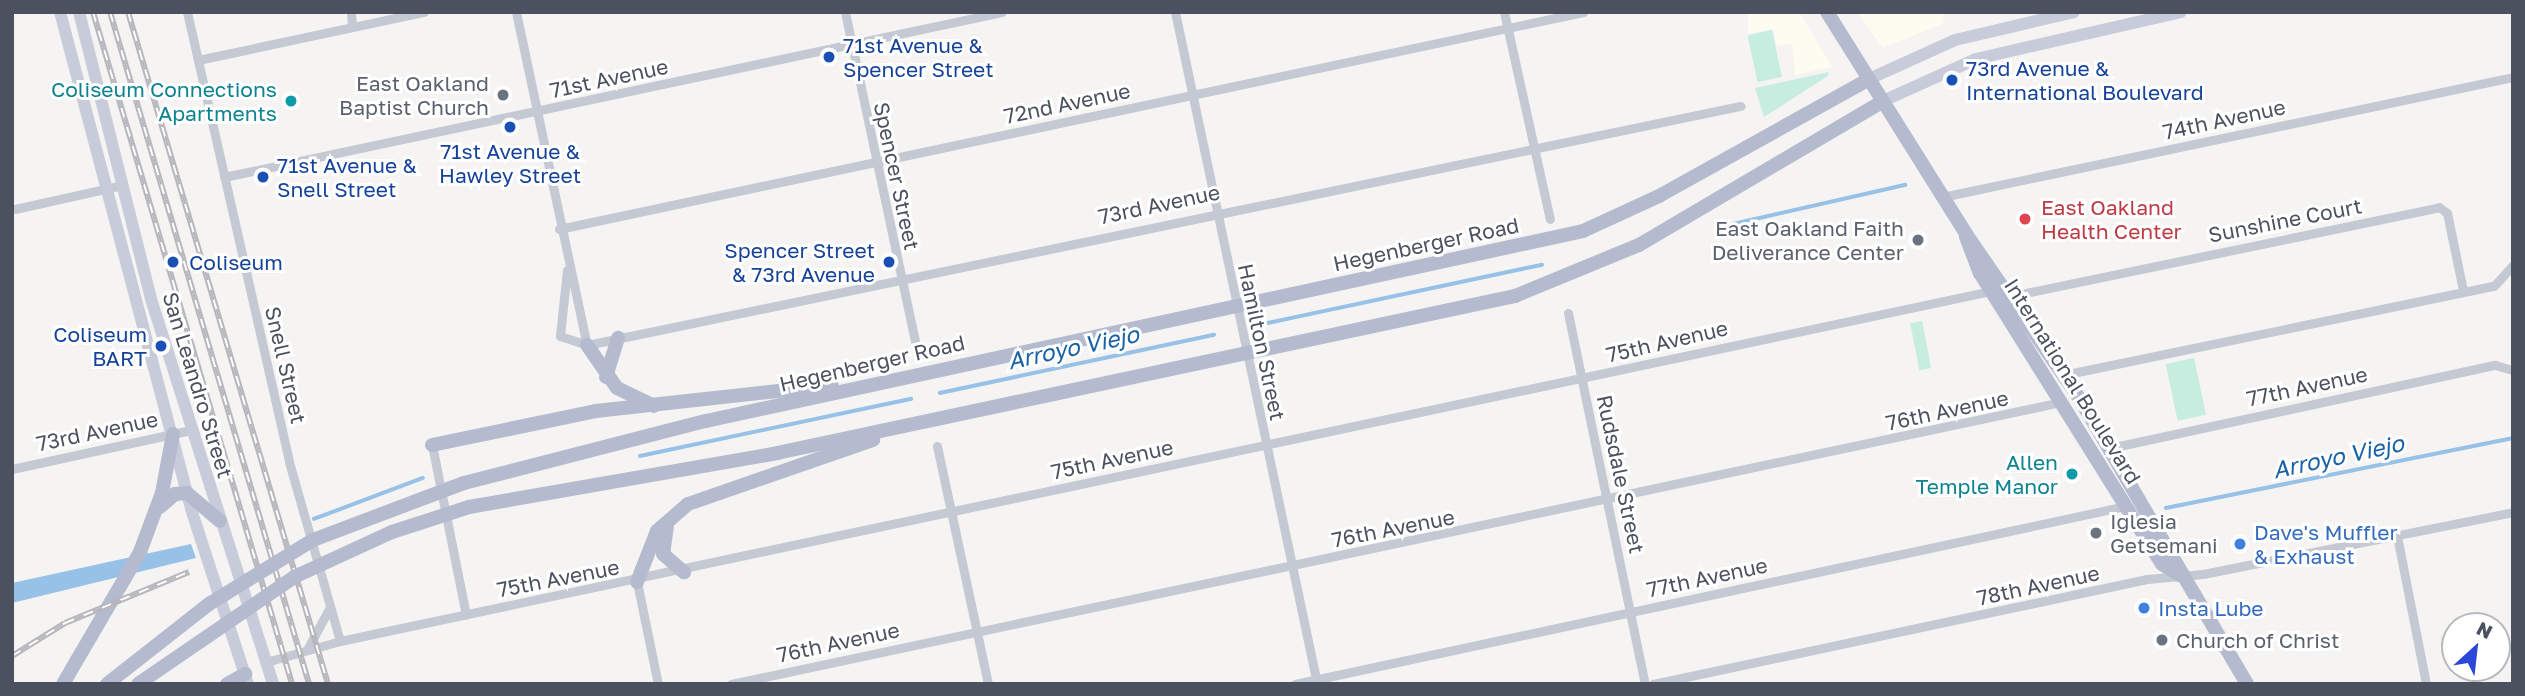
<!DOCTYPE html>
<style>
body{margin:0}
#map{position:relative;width:2525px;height:696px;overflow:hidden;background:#f5f4f3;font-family:"Golos Text",sans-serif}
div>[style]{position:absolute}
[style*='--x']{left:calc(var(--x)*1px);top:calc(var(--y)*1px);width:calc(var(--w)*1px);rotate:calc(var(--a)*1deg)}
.commercial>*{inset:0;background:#fcfcf0}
.green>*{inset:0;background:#c7ede0;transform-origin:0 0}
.water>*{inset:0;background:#97c1e6}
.stream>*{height:3.5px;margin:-1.75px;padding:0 1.75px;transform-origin:1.75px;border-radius:1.75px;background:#97c1e6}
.minor>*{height:9px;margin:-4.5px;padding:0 4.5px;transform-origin:4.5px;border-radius:4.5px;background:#c5c9d3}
.secondary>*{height:12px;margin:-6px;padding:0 6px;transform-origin:6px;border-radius:6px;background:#c8cbd9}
.primary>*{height:14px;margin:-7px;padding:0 7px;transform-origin:7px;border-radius:7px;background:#b5bbcf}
.rail>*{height:6px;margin-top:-3px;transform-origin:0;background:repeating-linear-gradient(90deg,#fff 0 10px,#b6b6bc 0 20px);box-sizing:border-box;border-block:2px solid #b6b6bc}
.primary-bridge>*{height:14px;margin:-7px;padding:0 7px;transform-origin:7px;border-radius:7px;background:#b5bbcf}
.dots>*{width:19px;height:19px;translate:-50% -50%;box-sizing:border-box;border:4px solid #fff;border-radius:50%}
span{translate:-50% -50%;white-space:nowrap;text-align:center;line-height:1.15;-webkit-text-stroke:6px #fff;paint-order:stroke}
.transit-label{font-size:21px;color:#164399}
.left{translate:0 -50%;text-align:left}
.right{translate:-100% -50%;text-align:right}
.street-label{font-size:21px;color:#4c515f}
.worship-label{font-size:21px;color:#5b616d}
.culture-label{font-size:21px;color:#0d838f}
.health-label{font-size:21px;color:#be3a42}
.shop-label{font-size:21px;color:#366cbe}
.water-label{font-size:23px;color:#1862a5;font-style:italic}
.frame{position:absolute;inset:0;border:14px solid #4c515f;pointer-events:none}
.north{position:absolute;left:2441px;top:612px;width:70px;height:70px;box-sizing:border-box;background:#fff;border:2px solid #b7b9bf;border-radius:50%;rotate:27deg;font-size:19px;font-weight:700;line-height:28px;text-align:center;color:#4c515f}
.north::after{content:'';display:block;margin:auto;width:24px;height:32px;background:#2a47d7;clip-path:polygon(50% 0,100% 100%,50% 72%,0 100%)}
</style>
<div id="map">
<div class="commercial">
<div style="clip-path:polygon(1748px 12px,1799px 12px,1832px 67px,1795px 75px,1792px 43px,1777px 46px,1773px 29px,1748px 34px)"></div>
<div style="clip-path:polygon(1857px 12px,1943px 12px,1944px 23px,1883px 48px)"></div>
</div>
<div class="green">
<div style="left:1772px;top:30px;width:48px;height:25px;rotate:78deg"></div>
<div style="clip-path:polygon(1829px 72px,1828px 76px,1764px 117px,1755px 88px)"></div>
<div style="left:1922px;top:321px;width:48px;height:12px;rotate:79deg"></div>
<div style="left:2194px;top:358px;width:58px;height:29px;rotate:78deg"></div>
</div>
<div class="water">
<div style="clip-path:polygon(191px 544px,196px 558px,12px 603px,12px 583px)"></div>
</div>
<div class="stream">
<div style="--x:1720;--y:227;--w:190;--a:-12.8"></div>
<div style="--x:1268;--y:323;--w:280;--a:-12"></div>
<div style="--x:940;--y:393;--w:280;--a:-12"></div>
<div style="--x:640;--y:456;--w:277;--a:-11.9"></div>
<div style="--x:2166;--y:508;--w:354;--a:-11.4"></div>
<div style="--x:314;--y:519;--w:116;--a:-20.6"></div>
</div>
<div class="minor">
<div style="--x:187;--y:12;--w:461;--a:77.2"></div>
<div style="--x:289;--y:462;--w:186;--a:74.1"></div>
<div style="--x:351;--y:12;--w:14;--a:86"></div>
<div style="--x:516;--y:12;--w:340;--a:78"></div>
<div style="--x:845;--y:12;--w:341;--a:78"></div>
<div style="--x:1175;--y:12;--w:682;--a:78.06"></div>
<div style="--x:1504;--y:12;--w:212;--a:77.5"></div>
<div style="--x:198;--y:60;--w:231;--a:-12"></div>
<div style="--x:224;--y:177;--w:795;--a:-11.97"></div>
<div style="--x:1942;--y:197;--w:583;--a:-11.87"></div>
<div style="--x:15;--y:209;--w:111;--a:-12.5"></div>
<div style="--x:559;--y:229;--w:1047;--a:-11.96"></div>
<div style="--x:567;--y:270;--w:66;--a:96.1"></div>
<div style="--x:560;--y:336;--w:28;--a:18"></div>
<div style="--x:587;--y:345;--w:1178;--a:-11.71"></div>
<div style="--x:2011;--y:296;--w:437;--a:-11.7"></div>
<div style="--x:2439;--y:207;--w:10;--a:37"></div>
<div style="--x:2447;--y:213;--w:79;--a:78.3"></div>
<div style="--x:1568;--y:313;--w:379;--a:78.3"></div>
<div style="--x:2063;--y:375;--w:440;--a:-11.7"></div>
<div style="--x:2494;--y:286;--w:28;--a:-48"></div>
<div style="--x:432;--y:445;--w:173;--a:78.7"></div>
<div style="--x:937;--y:446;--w:243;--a:77.9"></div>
<div style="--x:2110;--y:448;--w:394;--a:-12.2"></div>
<div style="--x:2495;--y:365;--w:19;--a:16"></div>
<div style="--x:12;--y:469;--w:183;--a:-12.3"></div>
<div style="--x:2397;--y:536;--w:151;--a:78.9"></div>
<div style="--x:637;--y:582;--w:104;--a:78.4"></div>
<div style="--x:308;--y:648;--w:47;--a:-61.8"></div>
<div style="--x:266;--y:662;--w:77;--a:-15.8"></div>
<div style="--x:340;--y:641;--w:1688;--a:-11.97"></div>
<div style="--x:731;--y:684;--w:1360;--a:-11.97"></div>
<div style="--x:1295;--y:684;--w:850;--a:-12.09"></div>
<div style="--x:1653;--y:684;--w:505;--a:-12"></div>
<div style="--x:2147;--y:579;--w:56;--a:-5.1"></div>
<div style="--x:2203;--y:574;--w:316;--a:-11.3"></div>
</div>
<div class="secondary">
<div style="--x:60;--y:12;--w:517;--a:75.21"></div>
<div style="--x:192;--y:512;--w:181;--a:72"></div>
<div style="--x:79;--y:12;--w:296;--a:75.9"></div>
<div style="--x:151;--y:299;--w:404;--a:72.4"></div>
<div style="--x:1869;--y:79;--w:94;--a:-24.4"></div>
<div style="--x:1955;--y:40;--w:122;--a:-13.2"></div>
<div style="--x:1883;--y:101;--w:102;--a:-24.3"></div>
<div style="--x:1976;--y:59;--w:210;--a:-12.9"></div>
</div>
<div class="primary">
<div style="--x:1827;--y:12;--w:262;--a:57.9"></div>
<div style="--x:1966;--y:234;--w:203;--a:55.4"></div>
<div style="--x:2081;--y:401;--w:328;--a:59.6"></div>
<div style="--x:1966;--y:237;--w:39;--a:69"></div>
<div style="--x:1980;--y:273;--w:343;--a:58"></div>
<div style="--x:2162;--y:564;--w:22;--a:32"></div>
<div style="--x:587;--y:345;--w:52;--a:55.1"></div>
<div style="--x:617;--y:388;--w:41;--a:25.9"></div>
<div style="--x:606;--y:377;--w:41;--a:-72.9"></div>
<div style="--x:432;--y:445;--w:167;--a:-11.7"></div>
<div style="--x:596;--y:411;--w:237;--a:-6.3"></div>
<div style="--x:464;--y:483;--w:250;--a:-14.4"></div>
<div style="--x:706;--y:421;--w:897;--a:-12.22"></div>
<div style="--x:1583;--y:231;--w:84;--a:-24.7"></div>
<div style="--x:1659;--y:196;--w:240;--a:-29.1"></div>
<div style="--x:160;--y:507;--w:20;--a:-41"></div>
<div style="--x:175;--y:494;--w:12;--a:-5"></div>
<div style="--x:187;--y:493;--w:43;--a:40.3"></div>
<div style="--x:469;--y:507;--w:313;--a:-9.9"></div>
<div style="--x:777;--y:453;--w:755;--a:-12.01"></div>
<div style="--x:1515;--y:296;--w:134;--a:-22.4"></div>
<div style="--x:1639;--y:245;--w:283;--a:-30.5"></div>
<div style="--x:667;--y:526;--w:28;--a:98"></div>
<div style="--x:663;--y:554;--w:28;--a:41"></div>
<div style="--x:637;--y:582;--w:55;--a:-68.6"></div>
<div style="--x:657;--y:531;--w:41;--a:-41.1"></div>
<div style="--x:688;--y:504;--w:196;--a:-19.1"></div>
<div style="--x:63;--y:684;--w:153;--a:-59.7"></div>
<div style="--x:140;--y:552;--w:63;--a:-69.6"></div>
<div style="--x:162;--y:493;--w:60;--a:-79.4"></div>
<div style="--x:227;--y:684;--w:21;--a:-29"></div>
</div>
<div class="rail">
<div style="--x:93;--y:12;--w:701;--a:73.5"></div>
<div style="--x:110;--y:12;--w:701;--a:73.5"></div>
<div style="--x:128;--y:12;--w:701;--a:73.43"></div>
<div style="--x:12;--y:656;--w:62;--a:-31.9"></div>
<div style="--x:65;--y:623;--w:134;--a:-22.4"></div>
</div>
<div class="primary-bridge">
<div style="--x:107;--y:684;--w:130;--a:-38.1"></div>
<div style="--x:209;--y:604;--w:122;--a:-31.6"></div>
<div style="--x:313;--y:540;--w:161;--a:-20.7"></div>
<div style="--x:138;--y:684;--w:189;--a:-34.4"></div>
<div style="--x:294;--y:577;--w:108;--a:-24.7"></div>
<div style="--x:392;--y:532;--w:81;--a:-18"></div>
</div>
<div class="dots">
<div style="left:829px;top:57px;background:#1a4fb4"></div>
<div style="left:1952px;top:80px;background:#1a4fb4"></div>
<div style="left:503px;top:95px;background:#6b7280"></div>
<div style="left:291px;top:101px;background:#0f9aa8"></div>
<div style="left:510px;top:127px;background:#1a4fb4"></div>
<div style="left:263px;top:177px;background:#1a4fb4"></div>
<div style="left:2025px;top:219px;background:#e0444e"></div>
<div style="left:1918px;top:240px;background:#6b7280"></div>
<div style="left:173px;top:262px;background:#1a4fb4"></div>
<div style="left:889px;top:262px;background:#1a4fb4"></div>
<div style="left:161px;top:346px;background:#1a4fb4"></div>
<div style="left:2072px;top:474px;background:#0f9aa8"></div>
<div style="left:2096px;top:533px;background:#6b7280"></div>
<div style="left:2240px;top:544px;background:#3f7fe0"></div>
<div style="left:2144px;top:608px;background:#3f7fe0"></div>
<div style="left:2162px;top:640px;background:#6b7280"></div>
</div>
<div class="transit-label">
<span class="left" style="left:843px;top:57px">71st Avenue &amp;<br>Spencer Street</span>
<span class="left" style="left:1966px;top:80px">73rd Avenue &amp;<br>International Boulevard</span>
<span style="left:510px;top:163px">71st Avenue &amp;<br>Hawley Street</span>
<span class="left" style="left:277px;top:177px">71st Avenue &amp;<br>Snell Street</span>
<span class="right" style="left:875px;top:262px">Spencer Street<br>&amp; 73rd Avenue</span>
<span class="left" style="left:189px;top:262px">Coliseum</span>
<span class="right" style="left:147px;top:346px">Coliseum<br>BART</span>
</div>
<div class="street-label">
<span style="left:609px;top:78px;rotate:-12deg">71st Avenue</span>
<span style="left:1067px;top:103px;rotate:-12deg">72nd Avenue</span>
<span style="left:2224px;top:119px;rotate:-12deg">74th Avenue</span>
<span style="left:897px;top:176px;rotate:78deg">Spencer Street</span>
<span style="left:1159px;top:204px;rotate:-12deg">73rd Avenue</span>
<span style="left:2285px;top:220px;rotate:-11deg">Sunshine Court</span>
<span style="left:1426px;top:244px;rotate:-12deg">Hegenberger Road</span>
<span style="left:1667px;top:341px;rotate:-13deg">75th Avenue</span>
<span style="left:1262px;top:342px;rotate:78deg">Hamilton Street</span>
<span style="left:872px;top:363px;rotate:-13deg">Hegenberger Road</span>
<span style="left:286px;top:365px;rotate:77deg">Snell Street</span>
<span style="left:2073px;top:381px;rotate:58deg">International Boulevard</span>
<span style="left:198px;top:385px;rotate:73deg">San Leandro Street</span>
<span style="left:2307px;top:386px;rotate:-12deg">77th Avenue</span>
<span style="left:1947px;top:410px;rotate:-12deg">76th Avenue</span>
<span style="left:97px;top:431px;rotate:-12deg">73rd Avenue</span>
<span style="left:1112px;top:459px;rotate:-12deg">75th Avenue</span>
<span style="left:1621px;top:474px;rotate:78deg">Rudsdale Street</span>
<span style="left:1393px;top:528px;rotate:-11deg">76th Avenue</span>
<span style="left:1707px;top:577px;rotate:-12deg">77th Avenue</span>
<span style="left:558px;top:578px;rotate:-11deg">75th Avenue</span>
<span style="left:2038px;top:585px;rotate:-12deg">78th Avenue</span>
<span style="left:838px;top:642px;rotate:-12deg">76th Avenue</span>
</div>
<div class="worship-label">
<span class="right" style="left:489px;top:95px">East Oakland<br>Baptist Church</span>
<span class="right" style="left:1904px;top:240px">East Oakland Faith<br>Deliverance Center</span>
<span class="left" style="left:2110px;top:533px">Iglesia<br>Getsemani</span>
<span class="left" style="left:2176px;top:640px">Church of Christ</span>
</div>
<div class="culture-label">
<span class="right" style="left:277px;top:101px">Coliseum Connections<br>Apartments</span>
<span class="right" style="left:2058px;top:474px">Allen<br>Temple Manor</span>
</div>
<div class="health-label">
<span class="left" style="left:2041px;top:219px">East Oakland<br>Health Center</span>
</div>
<div class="shop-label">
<span class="left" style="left:2254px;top:544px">Dave's Muffler<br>&amp; Exhaust</span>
<span class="left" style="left:2158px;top:608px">Insta Lube</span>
</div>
<div class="water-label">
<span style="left:1073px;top:347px;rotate:-12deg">Arroyo Viejo</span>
<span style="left:2338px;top:456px;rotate:-12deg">Arroyo Viejo</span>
</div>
<div class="frame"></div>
<div class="north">N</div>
</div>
